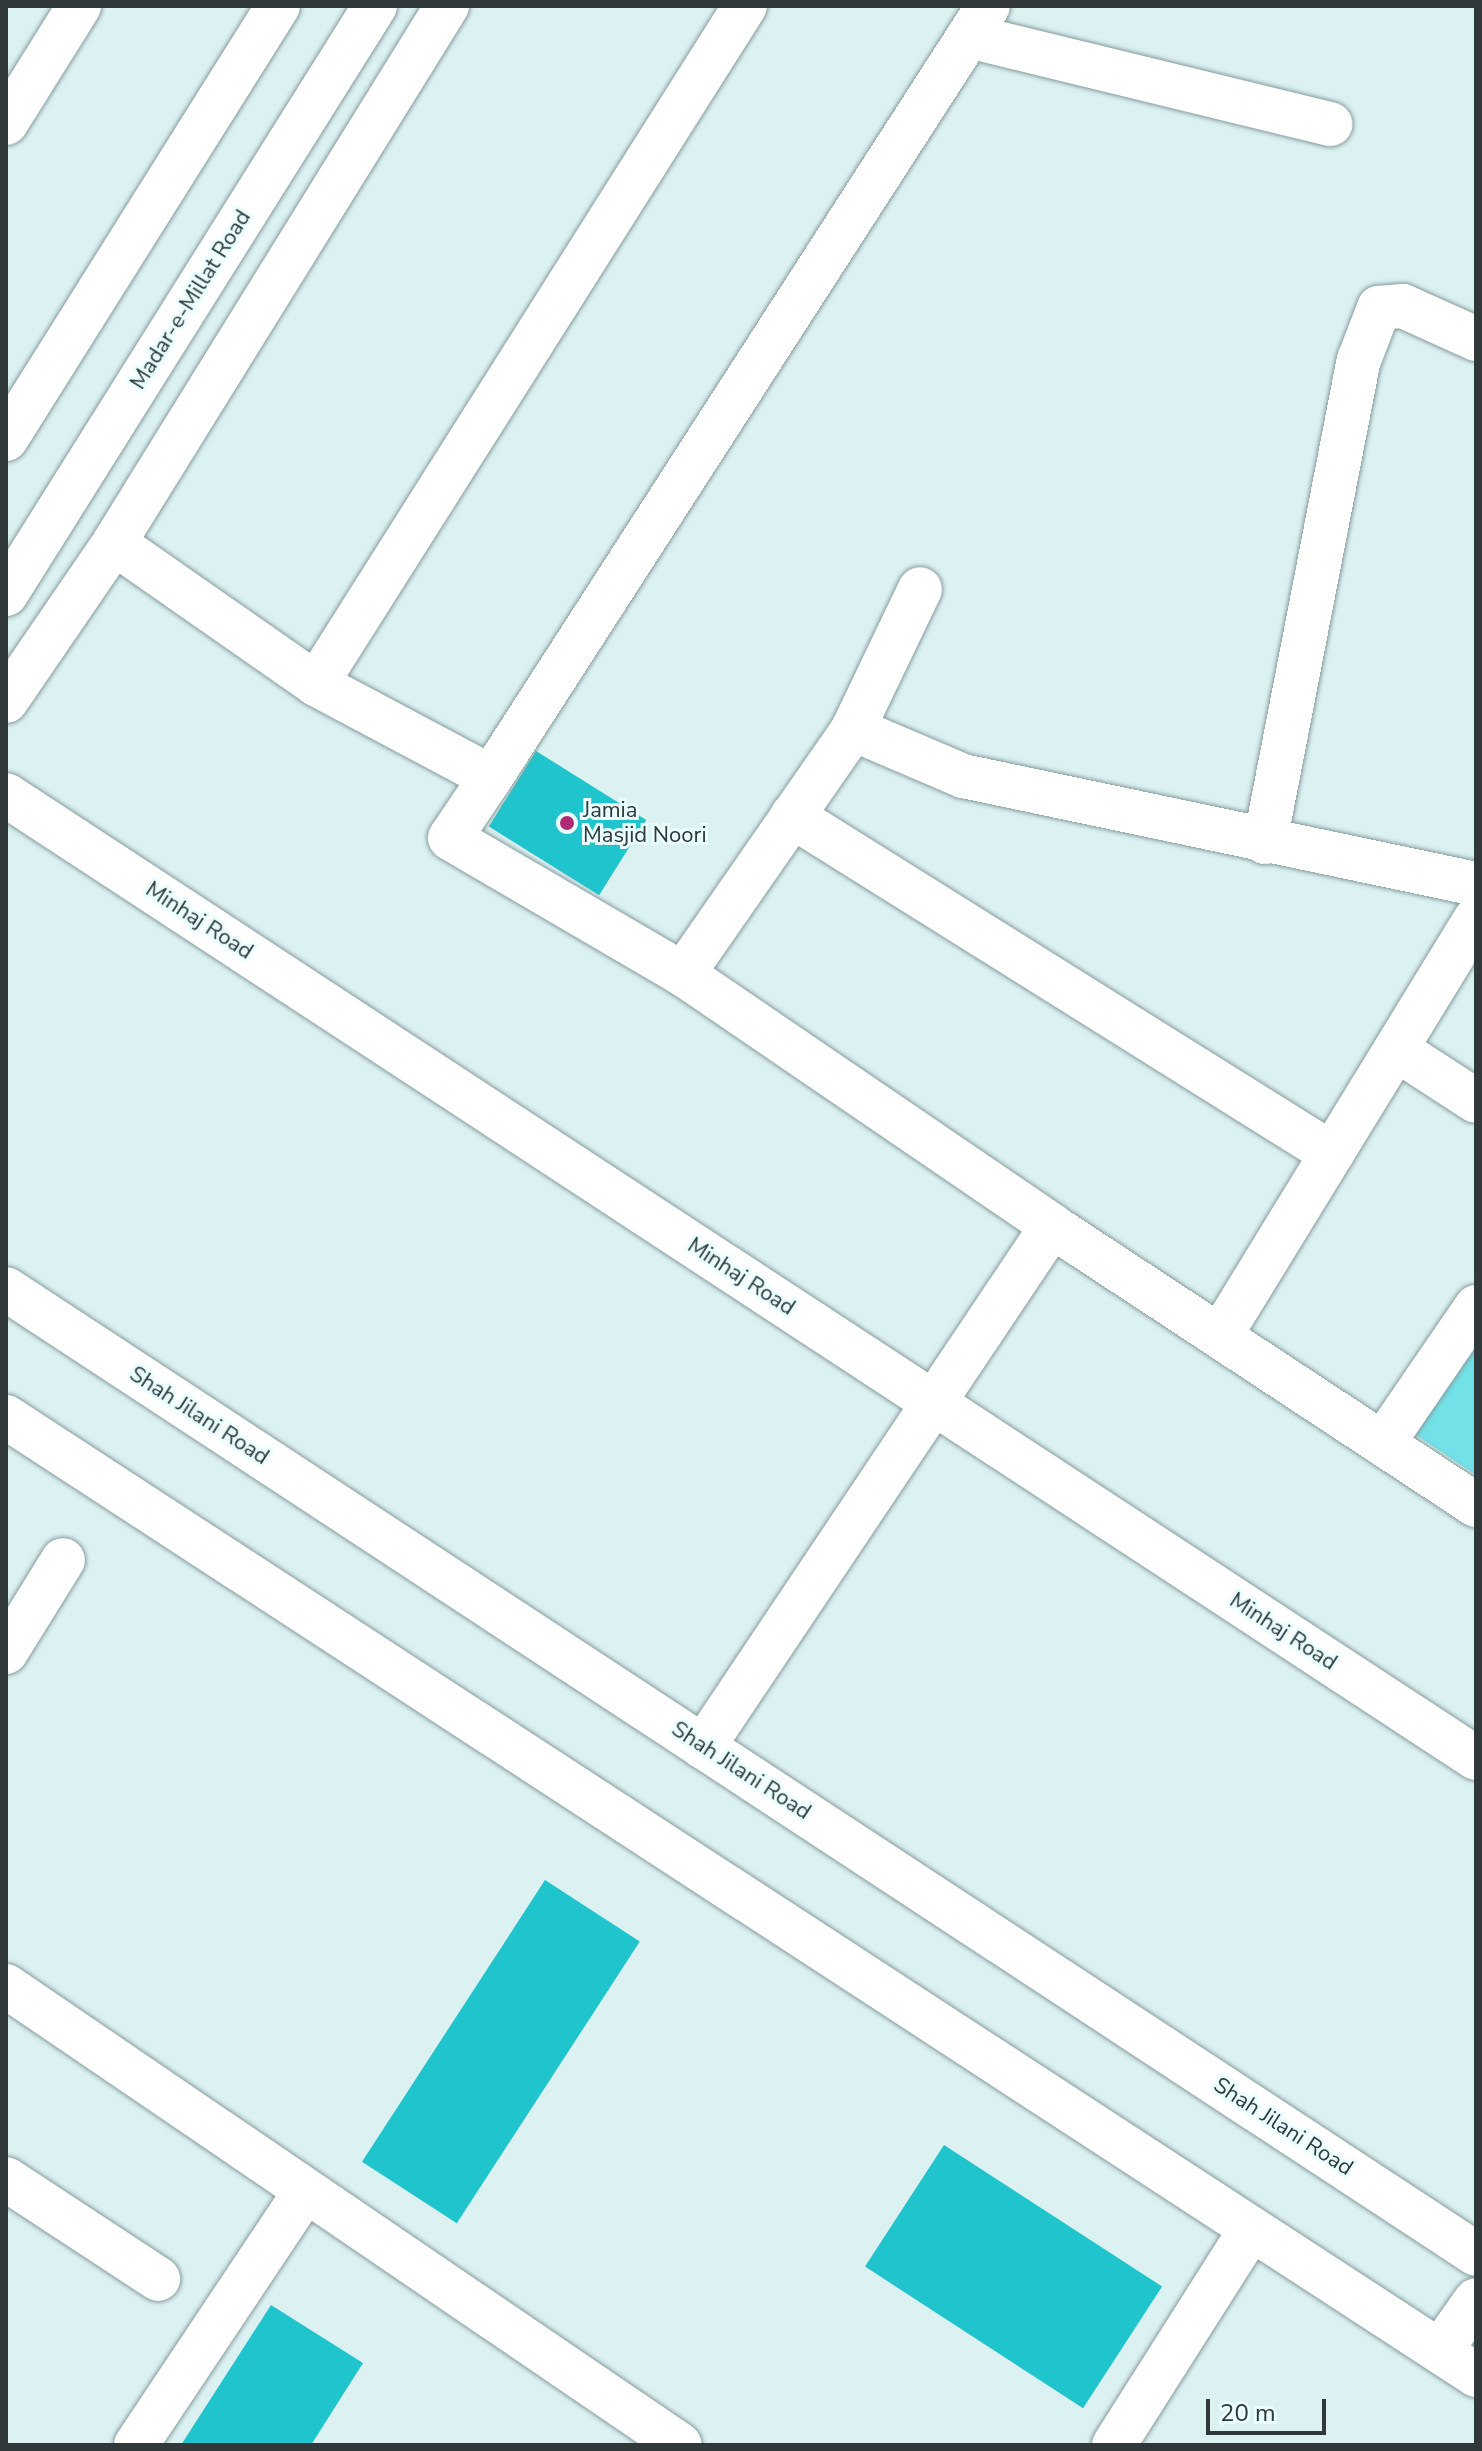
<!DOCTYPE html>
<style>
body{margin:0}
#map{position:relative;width:1482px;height:2451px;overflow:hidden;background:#dbf1f2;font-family:"Nunito Sans",sans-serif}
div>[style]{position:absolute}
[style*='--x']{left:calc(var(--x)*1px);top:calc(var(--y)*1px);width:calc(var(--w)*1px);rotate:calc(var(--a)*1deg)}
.green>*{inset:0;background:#72e2e8}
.building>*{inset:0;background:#20c4cc;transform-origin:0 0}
.roads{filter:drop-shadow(0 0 2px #879b9d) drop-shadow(0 0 2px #879b9d)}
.minor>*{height:44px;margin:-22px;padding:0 22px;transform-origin:22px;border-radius:22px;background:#fff}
.major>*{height:44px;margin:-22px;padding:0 22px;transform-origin:22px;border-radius:22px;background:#fff}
.dots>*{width:22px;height:22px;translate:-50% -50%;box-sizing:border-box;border:4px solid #e8feff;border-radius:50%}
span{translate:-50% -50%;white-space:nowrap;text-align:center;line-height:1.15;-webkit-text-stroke:6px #e8feff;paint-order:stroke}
.street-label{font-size:22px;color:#303839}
.poi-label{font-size:22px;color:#303839}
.left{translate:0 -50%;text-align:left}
.frame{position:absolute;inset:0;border:8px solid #303839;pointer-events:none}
.scale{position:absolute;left:1206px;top:2399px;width:120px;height:36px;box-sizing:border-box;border:4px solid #303839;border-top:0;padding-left:10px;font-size:24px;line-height:28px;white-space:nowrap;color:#303839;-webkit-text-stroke:6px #e8feff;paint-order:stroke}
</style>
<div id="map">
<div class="green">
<div style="clip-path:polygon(1476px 1319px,1476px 1475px,1404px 1427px)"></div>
</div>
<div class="building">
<div style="left:536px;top:751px;width:130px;height:89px;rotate:32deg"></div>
<div style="left:545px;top:1880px;width:113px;height:336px;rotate:33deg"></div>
<div style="left:944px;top:2145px;width:260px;height:145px;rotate:33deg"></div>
<div style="clip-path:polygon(271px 2305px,363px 2363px,311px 2445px,181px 2445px)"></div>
</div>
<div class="roads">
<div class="minor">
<div style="--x:969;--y:36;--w:372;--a:13.7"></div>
<div style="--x:6;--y:123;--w:138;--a:-58"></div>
<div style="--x:114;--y:543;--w:246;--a:34.9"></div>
<div style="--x:316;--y:684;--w:198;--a:28"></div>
<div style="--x:491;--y:777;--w:73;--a:123.9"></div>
<div style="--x:450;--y:838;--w:270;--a:30.3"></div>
<div style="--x:683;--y:974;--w:447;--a:34.3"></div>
<div style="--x:1052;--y:1226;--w:508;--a:33.35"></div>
<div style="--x:316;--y:684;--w:802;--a:-57.68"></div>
<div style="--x:6;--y:701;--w:191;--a:-55.6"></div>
<div style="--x:114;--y:543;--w:632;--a:-58.2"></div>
<div style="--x:853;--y:729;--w:120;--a:23.1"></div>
<div style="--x:963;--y:776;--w:524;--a:11.89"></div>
<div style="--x:491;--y:777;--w:917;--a:-57.19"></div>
<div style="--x:6;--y:795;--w:1757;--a:33.23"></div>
<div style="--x:792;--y:816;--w:637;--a:32.04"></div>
<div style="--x:1265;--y:842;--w:491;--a:-79"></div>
<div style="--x:1359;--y:360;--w:56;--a:-69"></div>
<div style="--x:1379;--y:308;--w:24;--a:-5"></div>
<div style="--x:1403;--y:306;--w:80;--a:24.3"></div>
<div style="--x:683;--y:974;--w:298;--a:-55.2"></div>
<div style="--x:853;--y:729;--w:155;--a:-64.4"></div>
<div style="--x:1396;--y:1049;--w:95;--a:33"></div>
<div style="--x:6;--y:1289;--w:1758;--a:33.28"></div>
<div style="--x:1220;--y:1336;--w:489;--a:-58.5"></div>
<div style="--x:6;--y:1417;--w:1755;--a:33.09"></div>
<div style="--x:1383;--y:1443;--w:165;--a:-55.6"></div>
<div style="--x:6;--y:1652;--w:108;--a:-58.2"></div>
<div style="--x:703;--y:1747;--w:627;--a:-56.18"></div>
<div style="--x:6;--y:1986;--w:815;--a:34.26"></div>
<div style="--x:6;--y:2179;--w:182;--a:33.3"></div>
<div style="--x:1440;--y:2351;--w:62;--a:-54.8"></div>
<div style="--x:136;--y:2445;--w:304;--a:-56.3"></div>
<div style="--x:1114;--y:2445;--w:256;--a:-57.6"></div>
</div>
<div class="major">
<div style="--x:6;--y:439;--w:511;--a:-57.86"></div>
<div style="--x:6;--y:594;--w:694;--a:-57.89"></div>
</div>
</div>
<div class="dots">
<div style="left:567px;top:823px;background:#ae2b76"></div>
</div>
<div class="street-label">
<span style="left:191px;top:300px;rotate:-58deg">Madar-e-Millat Road</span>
<span style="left:199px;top:921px;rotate:33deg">Minhaj Road</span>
<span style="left:741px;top:1277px;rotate:33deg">Minhaj Road</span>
<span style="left:199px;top:1416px;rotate:33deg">Shah Jilani Road</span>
<span style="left:1283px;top:1632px;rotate:33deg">Minhaj Road</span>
<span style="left:741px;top:1771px;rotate:33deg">Shah Jilani Road</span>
<span style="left:1283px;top:2127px;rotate:33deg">Shah Jilani Road</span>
</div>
<div class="poi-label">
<span class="left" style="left:583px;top:823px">Jamia<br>Masjid Noori</span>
</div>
<div class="frame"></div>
<div class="scale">20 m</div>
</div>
